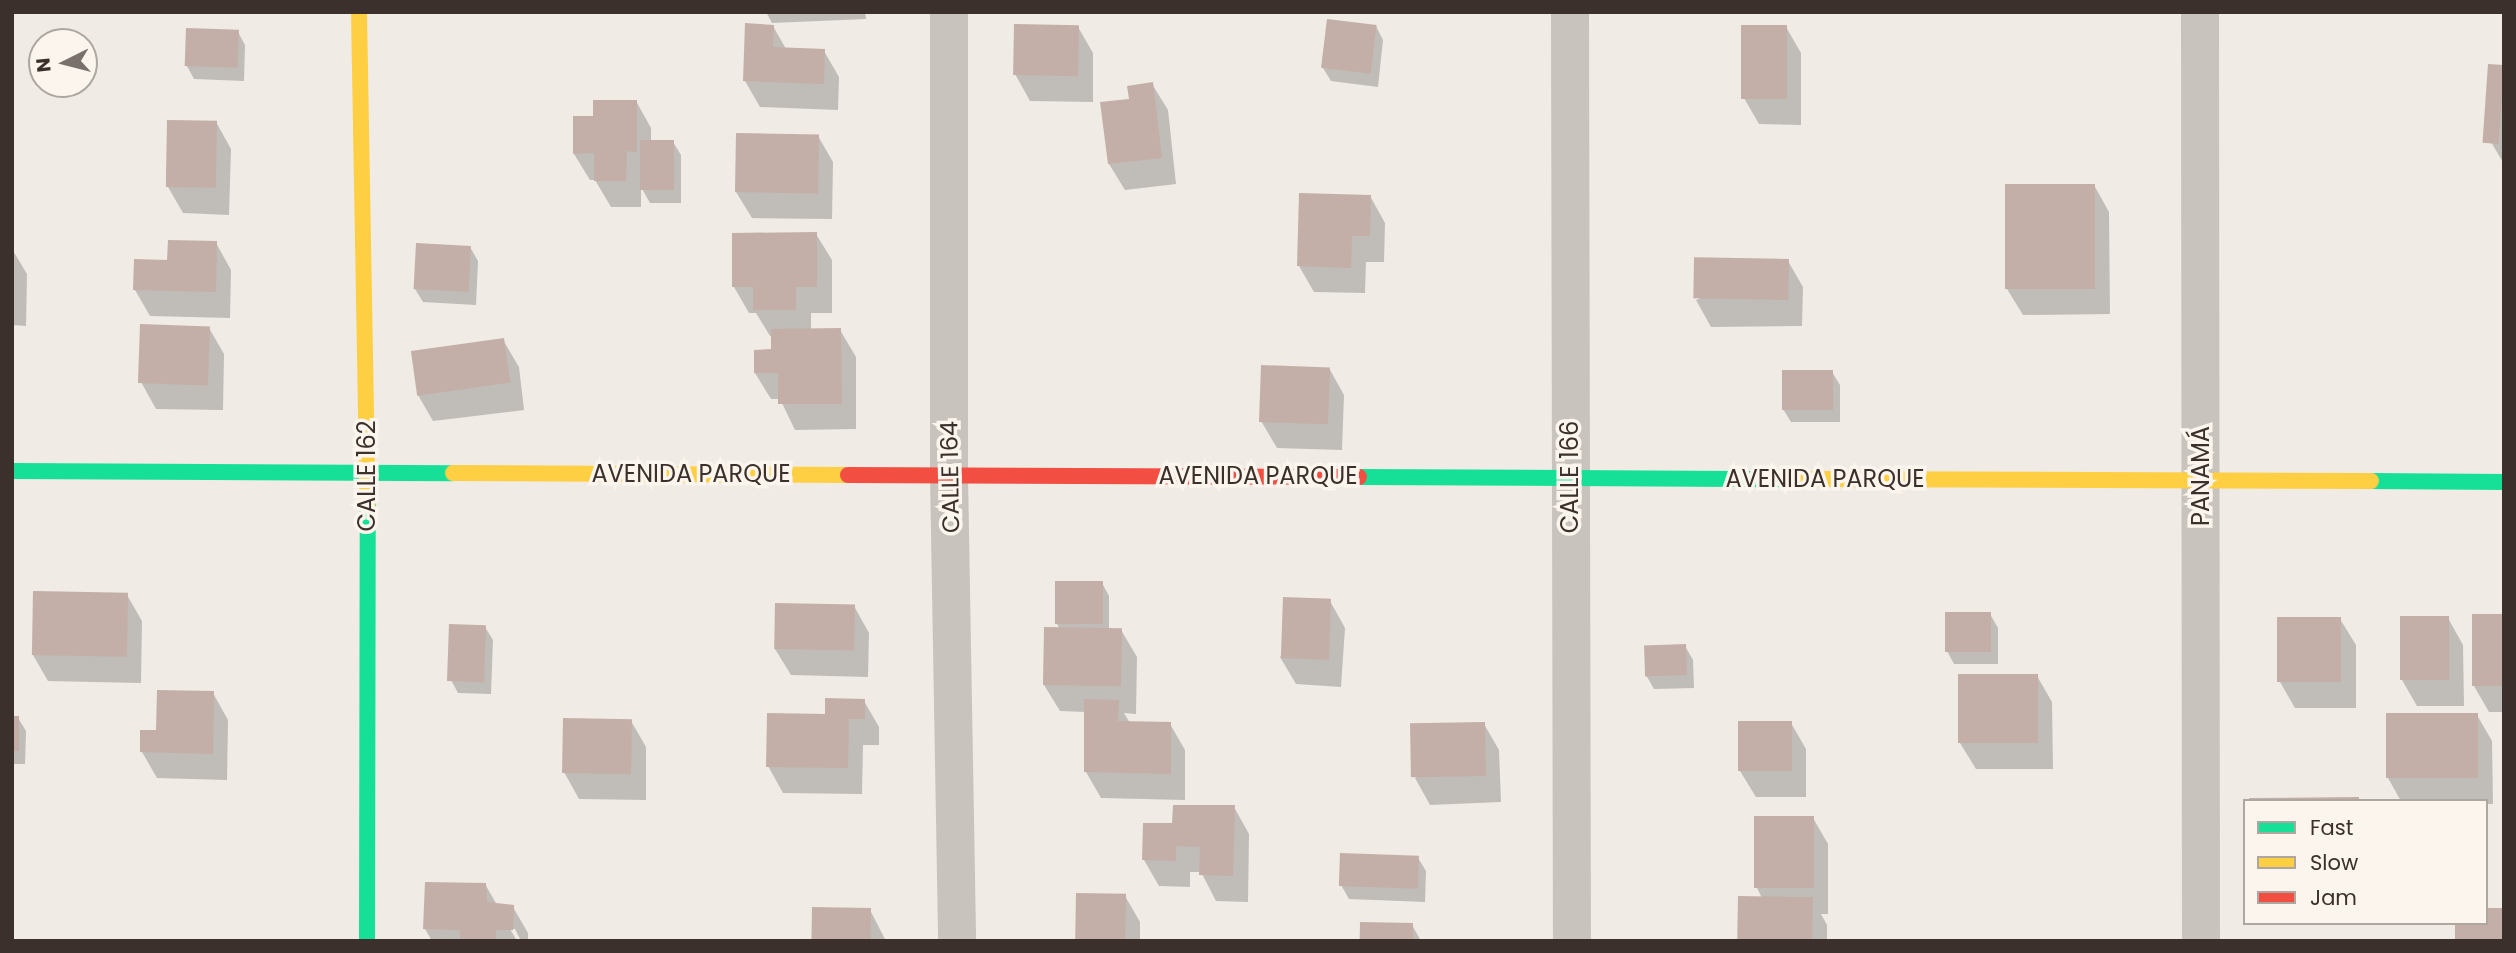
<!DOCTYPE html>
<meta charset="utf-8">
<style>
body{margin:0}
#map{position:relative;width:2516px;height:953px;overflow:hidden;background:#f0ebe5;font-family:Poppins,sans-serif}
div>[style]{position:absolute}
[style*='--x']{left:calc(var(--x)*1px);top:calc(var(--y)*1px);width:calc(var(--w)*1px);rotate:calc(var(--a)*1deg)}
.shadow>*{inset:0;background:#0003}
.building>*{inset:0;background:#c3afa7;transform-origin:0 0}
.street>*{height:38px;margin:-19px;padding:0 19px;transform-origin:19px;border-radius:19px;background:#c9c3be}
.fast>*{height:16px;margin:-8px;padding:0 8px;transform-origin:8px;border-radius:8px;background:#16e098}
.slow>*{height:16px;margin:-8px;padding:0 8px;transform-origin:8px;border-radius:8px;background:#ffcf43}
.jam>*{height:16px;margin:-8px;padding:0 8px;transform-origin:8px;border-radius:8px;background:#f24e42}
span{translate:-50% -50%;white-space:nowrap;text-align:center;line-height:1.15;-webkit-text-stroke:7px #fbf5ee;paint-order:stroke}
.street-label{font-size:24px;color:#3b302b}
.frame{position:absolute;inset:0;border:14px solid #3b302b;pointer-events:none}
.legend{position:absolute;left:2243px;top:799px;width:245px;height:126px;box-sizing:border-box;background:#fbf5ee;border:2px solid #aea6a0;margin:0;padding:9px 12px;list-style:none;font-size:21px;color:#3b302b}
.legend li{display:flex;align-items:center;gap:14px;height:35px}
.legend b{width:35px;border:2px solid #aea6a0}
.north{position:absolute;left:28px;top:28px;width:70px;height:70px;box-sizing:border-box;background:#fbf5ee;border:2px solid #aea6a0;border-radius:50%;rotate:264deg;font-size:19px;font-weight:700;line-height:28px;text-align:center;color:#3b302b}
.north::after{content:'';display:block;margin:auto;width:24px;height:32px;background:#7a716c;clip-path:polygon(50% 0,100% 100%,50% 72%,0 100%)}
</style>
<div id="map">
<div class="shadow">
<div style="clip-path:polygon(766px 12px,865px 12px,866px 19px,772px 23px)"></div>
<div style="clip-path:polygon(773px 26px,786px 49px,824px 51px,839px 77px,838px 110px,760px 107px,745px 81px)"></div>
<div style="clip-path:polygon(1376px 26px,1383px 40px,1378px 87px,1331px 81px,1323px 68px)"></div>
<div style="clip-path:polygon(1078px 27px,1093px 53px,1093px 102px,1030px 101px,1015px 74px)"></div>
<div style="clip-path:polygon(1786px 27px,1801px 53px,1801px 125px,1759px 124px,1744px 98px)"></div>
<div style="clip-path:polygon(238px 32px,245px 45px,244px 81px,194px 79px,187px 66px)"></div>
<div style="clip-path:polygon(2504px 67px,2504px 164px,2491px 142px)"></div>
<div style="clip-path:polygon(1152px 84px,1168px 110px,1176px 184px,1125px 190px,1109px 164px,1102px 104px,1131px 101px)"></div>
<div style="clip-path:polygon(636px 101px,651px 128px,651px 142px,673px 142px,681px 155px,681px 203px,650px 203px,641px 187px,641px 207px,611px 207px,595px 180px,590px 180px,574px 154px)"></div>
<div style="clip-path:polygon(216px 122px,231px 149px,229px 215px,183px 213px,168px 187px)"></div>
<div style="clip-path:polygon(818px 136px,833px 162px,832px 219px,752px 218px,736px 192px)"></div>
<div style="clip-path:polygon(2094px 185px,2109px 212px,2110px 314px,2023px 315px,2007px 289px)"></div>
<div style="clip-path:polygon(1370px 196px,1385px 223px,1384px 262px,1366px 262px,1365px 293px,1314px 292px,1299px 266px)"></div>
<div style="clip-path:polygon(816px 234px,832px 260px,832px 313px,811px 313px,811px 330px,840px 330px,856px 357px,856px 429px,795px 430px,780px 399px,771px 399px,755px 373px,773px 351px,773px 336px,770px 336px,756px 313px,749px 313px,734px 287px)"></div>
<div style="clip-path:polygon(216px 243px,231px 270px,230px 318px,150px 316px,135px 290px,169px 261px)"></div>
<div style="clip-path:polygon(470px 247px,478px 261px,476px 305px,423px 302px,415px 289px)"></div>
<div style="clip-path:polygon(12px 249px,27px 274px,26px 326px,12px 325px)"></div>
<div style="clip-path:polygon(1788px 261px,1803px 287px,1802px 326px,1711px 327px,1696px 300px)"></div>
<div style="clip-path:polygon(209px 328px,224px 354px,223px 410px,156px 409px,141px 382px)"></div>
<div style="clip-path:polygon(503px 340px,519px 367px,524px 410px,433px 421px,418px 395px,413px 352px)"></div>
<div style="clip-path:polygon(1329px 368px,1344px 395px,1342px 450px,1277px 448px,1261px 421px)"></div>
<div style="clip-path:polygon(1832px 372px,1840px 385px,1840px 422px,1791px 422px,1783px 409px)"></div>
<div style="clip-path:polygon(1102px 583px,1109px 596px,1109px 630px,1121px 630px,1137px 657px,1136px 714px,1124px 713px,1130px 723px,1170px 724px,1185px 750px,1185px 800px,1101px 798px,1086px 772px,1086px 712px,1060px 711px,1044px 685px,1060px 629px,1057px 624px)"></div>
<div style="clip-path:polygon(127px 595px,142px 621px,141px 683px,48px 681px,33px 655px)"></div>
<div style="clip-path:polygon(1330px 601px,1345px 628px,1341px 687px,1296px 684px,1280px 657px)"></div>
<div style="clip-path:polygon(854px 606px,869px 633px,868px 677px,791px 675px,775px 649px)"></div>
<div style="clip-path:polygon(1990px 614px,1998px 628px,1998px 664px,1954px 664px,1947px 651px)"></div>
<div style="clip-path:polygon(2504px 615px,2504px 712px,2489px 712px,2474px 686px)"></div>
<div style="clip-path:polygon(2448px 618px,2463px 645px,2464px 706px,2417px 706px,2402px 680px)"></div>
<div style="clip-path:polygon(2340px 619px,2356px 645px,2356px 708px,2295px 708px,2280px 682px)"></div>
<div style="clip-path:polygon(485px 627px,493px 640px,491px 694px,458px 693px,451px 680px)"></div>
<div style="clip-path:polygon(1685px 646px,1693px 660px,1694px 688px,1654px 689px,1646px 675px)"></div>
<div style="clip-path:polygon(2037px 676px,2052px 702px,2053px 769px,1976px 769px,1960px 743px)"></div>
<div style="clip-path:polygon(213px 693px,228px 720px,227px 780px,157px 778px,142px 752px,158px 732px)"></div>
<div style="clip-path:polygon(864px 701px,879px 727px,879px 745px,863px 745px,862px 794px,783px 793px,768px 766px,827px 716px)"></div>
<div style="clip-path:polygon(2477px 715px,2492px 741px,2493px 804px,2486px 804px,2486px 801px,2401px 801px,2388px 778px)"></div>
<div style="clip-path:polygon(12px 718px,18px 718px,26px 731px,25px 764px,12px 764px)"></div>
<div style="clip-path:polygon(631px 721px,646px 747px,646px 800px,579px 799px,564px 772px)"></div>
<div style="clip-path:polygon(1791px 723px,1806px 749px,1806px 797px,1756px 797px,1740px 771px)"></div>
<div style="clip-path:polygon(1484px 724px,1499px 750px,1501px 802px,1430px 805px,1415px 778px)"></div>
<div style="clip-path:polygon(1234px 807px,1249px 834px,1248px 902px,1216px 901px,1201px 872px,1190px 872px,1190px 887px,1159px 886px,1144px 860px,1174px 825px)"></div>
<div style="clip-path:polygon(1813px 818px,1828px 844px,1828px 914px,1821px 914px,1827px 925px,1827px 941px,1740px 941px,1762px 898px,1757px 888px)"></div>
<div style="clip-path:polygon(1418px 858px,1426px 871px,1425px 902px,1349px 899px,1341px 885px)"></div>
<div style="clip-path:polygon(485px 884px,497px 905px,513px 907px,528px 933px,528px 941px,521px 941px,515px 929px,510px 929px,517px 941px,432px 941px,425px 929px)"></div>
<div style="clip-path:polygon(1125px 896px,1140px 922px,1140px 941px,1077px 941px)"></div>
<div style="clip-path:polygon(870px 910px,886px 941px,813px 941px)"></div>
<div style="clip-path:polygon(1412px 925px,1421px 941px,1361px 941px)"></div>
</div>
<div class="building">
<div style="left:1327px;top:19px;width:50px;height:49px;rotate:7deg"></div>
<div style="clip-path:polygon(745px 23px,774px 25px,773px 47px,825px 49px,824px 84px,743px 81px)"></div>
<div style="left:1014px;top:24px;width:65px;height:51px;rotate:1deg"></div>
<div style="left:1787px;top:25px;width:74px;height:46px;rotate:90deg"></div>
<div style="left:186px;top:28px;width:53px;height:38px;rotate:2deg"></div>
<div style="left:2488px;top:64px;width:16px;height:79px;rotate:4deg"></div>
<div style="clip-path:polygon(1153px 82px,1162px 158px,1108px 164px,1100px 102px,1129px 99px,1127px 86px)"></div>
<div style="clip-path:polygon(593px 100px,637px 100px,637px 152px,627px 151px,626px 181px,594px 181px,594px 153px,573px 154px,573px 116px,593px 116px)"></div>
<div style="left:167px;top:120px;width:50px;height:67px;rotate:1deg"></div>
<div style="left:736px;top:133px;width:83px;height:59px;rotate:1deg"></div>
<div style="left:640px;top:140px;width:34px;height:50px"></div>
<div style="left:2005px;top:184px;width:90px;height:105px"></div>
<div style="clip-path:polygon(1299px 193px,1371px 195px,1370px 236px,1352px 236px,1351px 268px,1297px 266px)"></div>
<div style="clip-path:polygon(817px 232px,817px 287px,796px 287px,796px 310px,753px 310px,753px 287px,732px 287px,732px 233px)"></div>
<div style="clip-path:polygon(168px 240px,217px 241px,216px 292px,133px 290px,134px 259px,167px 260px)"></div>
<div style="left:416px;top:243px;width:55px;height:46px;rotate:3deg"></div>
<div style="left:1789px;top:259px;width:41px;height:95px;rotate:91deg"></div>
<div style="left:140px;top:324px;width:70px;height:59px;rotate:2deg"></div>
<div style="clip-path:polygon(841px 328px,842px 404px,778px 404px,778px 373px,754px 373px,754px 350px,771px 349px,771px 329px)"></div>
<div style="left:504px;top:338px;width:45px;height:94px;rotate:82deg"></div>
<div style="left:1261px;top:365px;width:69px;height:57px;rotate:2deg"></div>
<div style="left:1782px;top:370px;width:51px;height:40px"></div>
<div style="left:1055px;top:581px;width:48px;height:43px"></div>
<div style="left:33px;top:591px;width:95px;height:64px;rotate:1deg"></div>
<div style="left:1283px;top:597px;width:48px;height:61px;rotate:2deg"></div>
<div style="left:775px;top:603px;width:80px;height:46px;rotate:1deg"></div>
<div style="left:1991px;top:612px;width:40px;height:46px;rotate:90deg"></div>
<div style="left:2472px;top:614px;width:32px;height:72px"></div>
<div style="left:2400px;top:616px;width:49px;height:64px"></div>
<div style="left:2277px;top:617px;width:64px;height:65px"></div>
<div style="left:449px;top:624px;width:37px;height:57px;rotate:2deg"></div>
<div style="left:1044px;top:627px;width:78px;height:58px;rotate:1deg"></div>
<div style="left:1686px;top:644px;width:31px;height:42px;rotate:88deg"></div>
<div style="left:1958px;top:674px;width:80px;height:69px"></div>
<div style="clip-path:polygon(157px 690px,214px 691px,213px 754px,140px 752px,140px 730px,156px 730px)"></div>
<div style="clip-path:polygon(825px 698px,865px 699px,865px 719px,849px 719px,848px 768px,766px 767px,767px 713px,825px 714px)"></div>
<div style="clip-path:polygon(1084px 699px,1119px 700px,1118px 721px,1171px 722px,1171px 774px,1084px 772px)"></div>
<div style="left:2386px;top:713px;width:92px;height:65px"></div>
<div style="left:12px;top:716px;width:7px;height:35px"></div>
<div style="left:563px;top:718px;width:69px;height:55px;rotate:1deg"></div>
<div style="left:1738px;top:721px;width:54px;height:50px"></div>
<div style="left:1485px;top:722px;width:54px;height:75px;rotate:89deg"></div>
<div style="clip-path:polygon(2359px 797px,2359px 801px,2250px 801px,2249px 798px)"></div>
<div style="clip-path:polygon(1173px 805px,1235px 805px,1233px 876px,1199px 875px,1200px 847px,1176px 846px,1176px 861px,1142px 860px,1143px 823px,1172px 823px)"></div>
<div style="left:1814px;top:816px;width:72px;height:60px;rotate:90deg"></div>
<div style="left:1340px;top:853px;width:79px;height:33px;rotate:2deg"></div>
<div style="clip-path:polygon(425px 882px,486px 883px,487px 902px,514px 905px,513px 930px,496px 930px,496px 941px,460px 941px,460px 930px,423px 929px)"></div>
<div style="left:1076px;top:893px;width:50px;height:48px;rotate:1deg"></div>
<div style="left:1738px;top:896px;width:75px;height:45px;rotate:1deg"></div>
<div style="left:812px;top:907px;width:59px;height:34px;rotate:1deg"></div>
<div style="clip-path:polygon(2486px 908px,2504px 908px,2504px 941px,2455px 941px,2455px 923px,2486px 923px)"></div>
<div style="left:1360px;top:922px;width:53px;height:19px;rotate:1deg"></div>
</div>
<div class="street">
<div style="--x:949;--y:12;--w:463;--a:90"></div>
<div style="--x:949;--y:475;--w:466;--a:89"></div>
<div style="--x:1570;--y:12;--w:929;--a:89.88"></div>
<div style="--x:2200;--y:12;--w:929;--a:89.94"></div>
</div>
<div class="fast">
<div style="--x:12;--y:471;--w:441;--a:0.3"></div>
<div style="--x:1359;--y:477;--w:443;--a:0.3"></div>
<div style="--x:2371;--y:481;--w:133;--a:0.4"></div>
<div style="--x:367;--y:941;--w:437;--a:-89.9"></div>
</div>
<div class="slow">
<div style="--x:359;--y:12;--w:492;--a:89"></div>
<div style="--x:453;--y:473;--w:395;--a:0.3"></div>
<div style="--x:1802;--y:479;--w:569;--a:0.2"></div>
</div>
<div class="jam">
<div style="--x:848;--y:475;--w:511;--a:0.22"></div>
</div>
<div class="street-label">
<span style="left:691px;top:474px">AVENIDA PARQUE</span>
<span style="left:367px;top:476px;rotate:-90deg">CALLE 162</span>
<span style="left:1258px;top:476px">AVENIDA PARQUE</span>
<span style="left:2201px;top:476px;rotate:-90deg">PANAMÁ</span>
<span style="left:950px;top:477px;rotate:-91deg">CALLE 164</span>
<span style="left:1570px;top:477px;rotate:-90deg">CALLE 166</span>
<span style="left:1825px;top:479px">AVENIDA PARQUE</span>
</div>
<div class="frame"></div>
<ul class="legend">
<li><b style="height:9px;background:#16e098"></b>Fast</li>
<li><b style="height:9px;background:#ffcf43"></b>Slow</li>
<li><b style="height:9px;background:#f24e42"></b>Jam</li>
</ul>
<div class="north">N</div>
</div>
